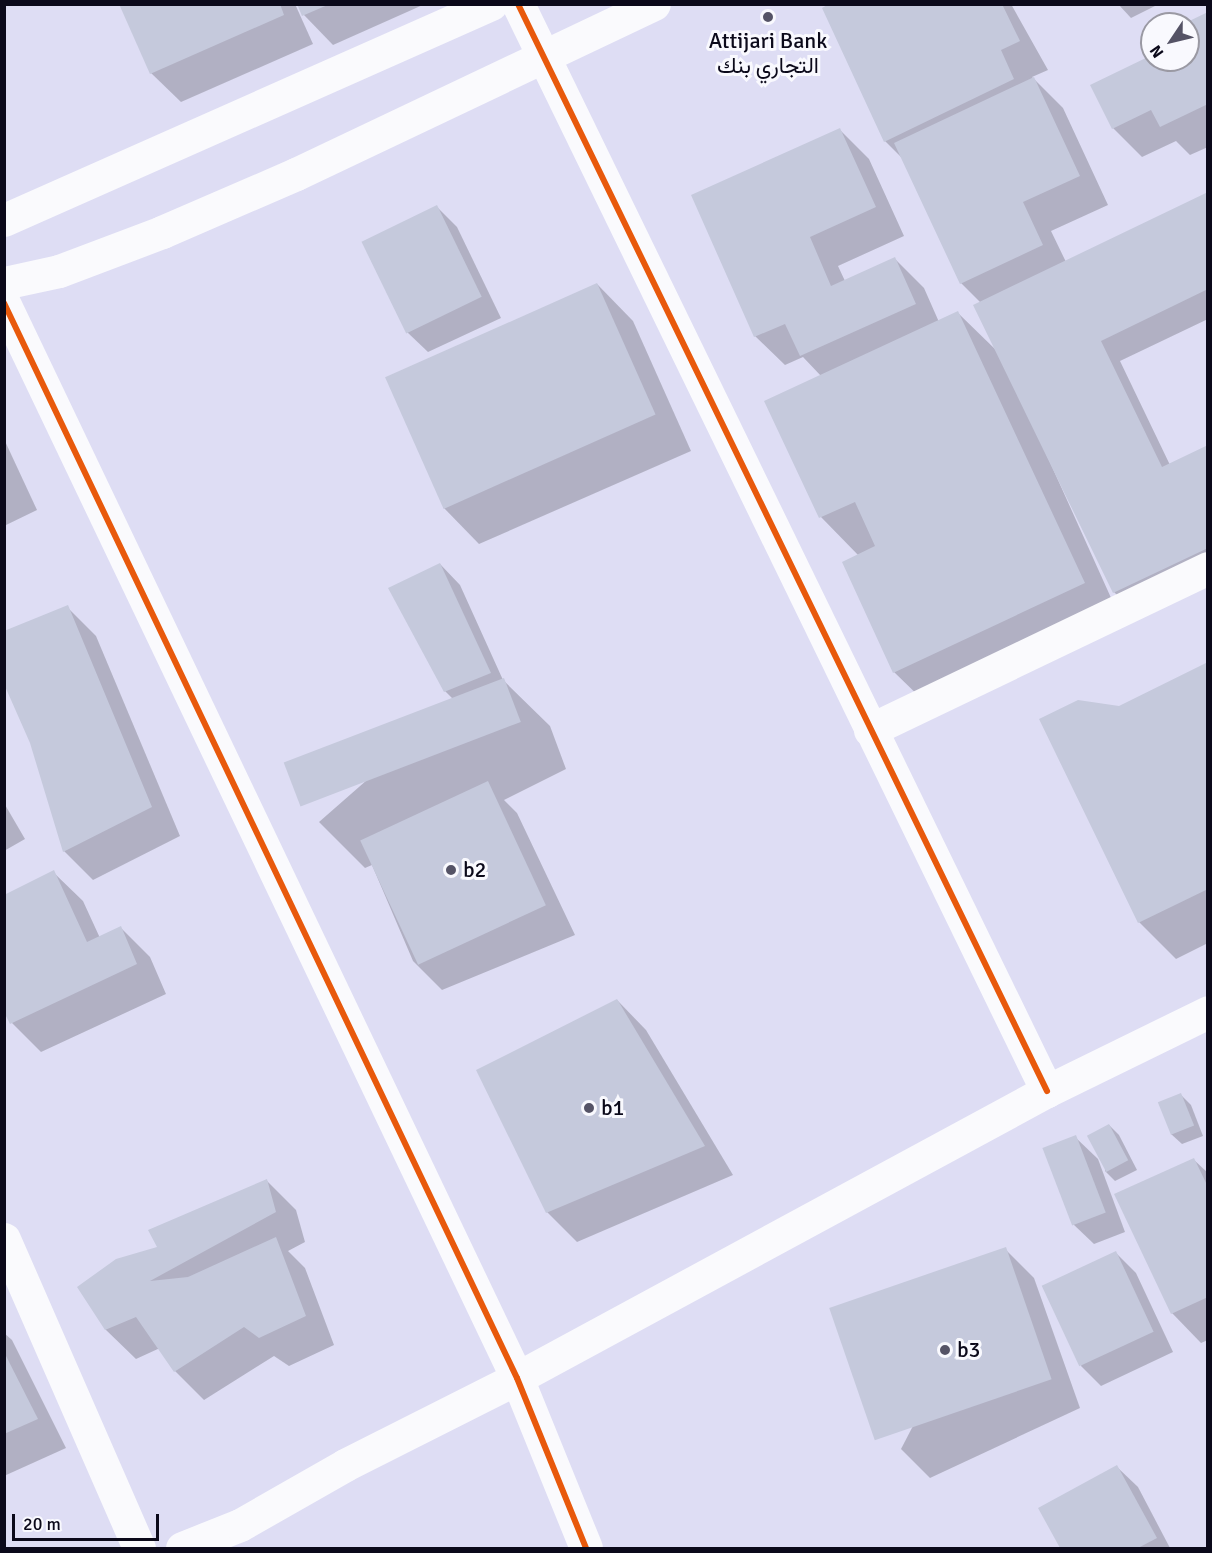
<!DOCTYPE html>
<meta charset="utf-8">
<style>
body{margin:0}
#map{position:relative;width:1212px;height:1553px;overflow:hidden;background:#deddf4;font-family:Signika,Vazirmatn,sans-serif}
div>[style]{position:absolute}
[style*='--x']{left:calc(var(--x)*1px);top:calc(var(--y)*1px);width:calc(var(--w)*1px);rotate:calc(var(--a)*1deg)}
.shadow>*{inset:0;background:#0003}
.building>*{inset:0;background:#c5c9dc;transform-origin:0 0}
.minor>*{height:33px;margin:-16.5px;padding:0 16.5px;transform-origin:16.5px;border-radius:16.5px;background:#fafafd}
.tertiary>*{height:33px;margin:-16.5px;padding:0 16.5px;transform-origin:16.5px;border-radius:16.5px;background:#fafafd}
.cycleway>*{height:6px;margin:-3px;padding:0 3px;transform-origin:3px;border-radius:3px;background:#e8590c}
.dots>*{width:16px;height:16px;translate:-50% -50%;box-sizing:border-box;border:3px solid #f9f9fe;border-radius:50%}
span{translate:-50% -50%;white-space:nowrap;text-align:center;line-height:1.15;-webkit-text-stroke:6px #f9f9fe;paint-order:stroke}
.poi-label{font-size:22px;color:#0b091a}
.left{translate:0 -50%;text-align:left}
.frame{position:absolute;inset:0;border:6px solid #0b091a;pointer-events:none}
.north{position:absolute;left:1140px;top:12px;width:60px;height:60px;box-sizing:border-box;background:#f9f9fe;border:2px solid #9a99a3;border-radius:50%;rotate:235deg;font-size:16px;font-weight:700;line-height:24px;text-align:center;color:#0b091a}
.north::after{content:'';display:block;margin:auto;width:21px;height:27px;background:#555366;clip-path:polygon(50% 0,100% 100%,50% 72%,0 100%)}
.scale{position:absolute;left:12px;top:1514px;width:147px;height:27px;box-sizing:border-box;border:3px solid #0b091a;border-top:0;padding-left:8px;font-size:18px;line-height:21px;white-space:nowrap;color:#0b091a;-webkit-text-stroke:4px #f9f9fe;paint-order:stroke}
</style>
<div id="map">
<div class="shadow">
<div style="clip-path:polygon(121px 4px,295px 4px,313px 44px,181px 102px,151px 73px)"></div>
<div style="clip-path:polygon(299px 4px,425px 4px,333px 45px,304px 15px)"></div>
<div style="clip-path:polygon(832px 4px,1011px 4px,1048px 70px,1032px 77px,1063px 108px,1108px 205px,1051px 231px,1066px 262px,1208px 194px,1208px 319px,1120px 361px,1170px 465px,1208px 447px,1208px 577px,1135px 613px,1114px 592px,1031px 420px,1121px 620px,931px 708px,894px 672px,859px 556px,821px 517px,821px 376px,803px 357px,785px 365px,755px 336px,840px 130px,869px 159px,904px 236px,838px 266px,845px 281px,895px 259px,924px 288px,939px 322px,958px 313px,997px 351px,981px 303px,961px 283px,904px 160px,885px 141px)"></div>
<div style="clip-path:polygon(1118px 4px,1159px 4px,1131px 18px)"></div>
<div style="clip-path:polygon(1208px 14px,1208px 147px,1190px 155px,1176px 141px,1142px 157px,1113px 128px,1152px 56px,1152px 60px,1188px 60px,1186px 24px)"></div>
<div style="clip-path:polygon(437px 207px,457px 227px,501px 318px,428px 352px,407px 332px)"></div>
<div style="clip-path:polygon(597px 284px,633px 321px,691px 451px,479px 544px,443px 507px)"></div>
<div style="clip-path:polygon(4px 439px,37px 510px,4px 526px)"></div>
<div style="clip-path:polygon(440px 564px,460px 585px,503px 680px,550px 726px,566px 769px,504px 800px,517px 813px,575px 935px,442px 990px,413px 961px,372px 865px,365px 868px,319px 822px,456px 702px,445px 691px)"></div>
<div style="clip-path:polygon(67px 607px,96px 636px,180px 836px,93px 880px,64px 851px)"></div>
<div style="clip-path:polygon(1208px 664px,1208px 943px,1176px 959px,1139px 922px)"></div>
<div style="clip-path:polygon(4px 803px,25px 839px,4px 851px)"></div>
<div style="clip-path:polygon(53px 872px,83px 901px,100px 938px,121px 928px,150px 957px,166px 994px,41px 1052px,12px 1023px)"></div>
<div style="clip-path:polygon(617px 1000px,646px 1030px,733px 1175px,577px 1242px,547px 1212px,478px 1070px)"></div>
<div style="clip-path:polygon(1181px 1095px,1191px 1105px,1203px 1136px,1182px 1144px,1171px 1134px)"></div>
<div style="clip-path:polygon(1109px 1125px,1119px 1135px,1137px 1170px,1115px 1181px,1105px 1171px)"></div>
<div style="clip-path:polygon(1075px 1137px,1098px 1159px,1125px 1232px,1094px 1244px,1073px 1224px)"></div>
<div style="clip-path:polygon(1193px 1159px,1208px 1173px,1208px 1340px,1201px 1343px,1172px 1313px)"></div>
<div style="clip-path:polygon(267px 1181px,296px 1210px,305px 1242px,288px 1251px,305px 1268px,334px 1345px,289px 1366px,274px 1356px,204px 1400px,175px 1371px,160px 1348px,136px 1359px,106px 1330px,79px 1288px,159px 1248px)"></div>
<div style="clip-path:polygon(1005px 1249px,1034px 1278px,1080px 1408px,930px 1478px,901px 1449px)"></div>
<div style="clip-path:polygon(1116px 1253px,1136px 1273px,1173px 1352px,1101px 1386px,1081px 1366px)"></div>
<div style="clip-path:polygon(4px 1333px,12px 1340px,66px 1448px,4px 1476px)"></div>
<div style="clip-path:polygon(1117px 1467px,1138px 1487px,1170px 1548px,1062px 1548px,1040px 1509px)"></div>
</div>
<div class="building">
<div style="clip-path:polygon(119px 4px,280px 4px,284px 15px,150px 74px)"></div>
<div style="clip-path:polygon(297px 4px,330px 4px,302px 16px)"></div>
<div style="clip-path:polygon(829px 4px,1002px 4px,1020px 41px,1001px 50px,1014px 79px,884px 142px,822px 8px)"></div>
<div style="clip-path:polygon(1208px 12px,1208px 104px,1160px 127px,1151px 110px,1112px 129px,1090px 85px,1152px 55px,1152px 60px,1188px 60px,1188px 24px,1183px 24px)"></div>
<div style="clip-path:polygon(1034px 77px,1080px 176px,1023px 202px,1043px 245px,960px 284px,894px 143px)"></div>
<div style="clip-path:polygon(840px 128px,876px 207px,810px 237px,831px 286px,895px 257px,916px 304px,800px 356px,785px 324px,754px 337px,691px 195px)"></div>
<div style="clip-path:polygon(1208px 192px,1208px 289px,1101px 341px,1162px 467px,1208px 445px,1208px 548px,1113px 593px,973px 305px)"></div>
<div style="left:437px;top:205px;width:102px;height:84px;rotate:64deg"></div>
<div style="left:597px;top:283px;width:144px;height:232px;rotate:66deg"></div>
<div style="clip-path:polygon(958px 311px,1085px 583px,893px 673px,842px 562px,875px 546px,855px 502px,819px 518px,764px 401px)"></div>
<div style="clip-path:polygon(440px 563px,491px 673px,444px 692px,388px 588px)"></div>
<div style="clip-path:polygon(68px 605px,152px 807px,63px 852px,30px 743px,4px 684px,4px 631px)"></div>
<div style="clip-path:polygon(1208px 662px,1208px 889px,1138px 923px,1039px 719px,1078px 700px,1119px 706px)"></div>
<div style="left:504px;top:678px;width:47px;height:236px;rotate:69deg"></div>
<div style="left:488px;top:781px;width:137px;height:141px;rotate:65deg"></div>
<div style="clip-path:polygon(54px 870px,87px 942px,121px 926px,137px 964px,10px 1024px,4px 1012px,4px 895px)"></div>
<div style="clip-path:polygon(617px 999px,705px 1146px,546px 1213px,476px 1070px)"></div>
<div style="left:1181px;top:1093px;width:35px;height:25px;rotate:68deg"></div>
<div style="left:1109px;top:1124px;width:41px;height:25px;rotate:62deg"></div>
<div style="left:1076px;top:1135px;width:83px;height:36px;rotate:69deg"></div>
<div style="clip-path:polygon(1194px 1158px,1208px 1187px,1208px 1297px,1171px 1314px,1114px 1194px)"></div>
<div style="clip-path:polygon(267px 1179px,276px 1212px,150px 1281px,188px 1277px,276px 1237px,306px 1316px,259px 1338px,244px 1327px,174px 1372px,136px 1317px,105px 1330px,77px 1287px,116px 1259px,157px 1247px,148px 1230px)"></div>
<div style="left:1006px;top:1247px;width:140px;height:187px;rotate:71deg"></div>
<div style="left:1116px;top:1251px;width:89px;height:82px;rotate:65deg"></div>
<div style="clip-path:polygon(4px 1352px,38px 1419px,4px 1434px)"></div>
<div style="clip-path:polygon(1117px 1465px,1157px 1538px,1138px 1548px,1060px 1548px,1038px 1508px)"></div>
</div>
<div class="minor">
<div style="--x:518;--y:4;--w:1209;--a:64.05"></div>
<div style="--x:4;--y:303;--w:1191;--a:64.49"></div>
<div style="--x:517;--y:1378;--w:183;--a:67.9"></div>
<div style="--x:870;--y:730;--w:375;--a:-25.6"></div>
<div style="--x:4;--y:1239;--w:337;--a:66.4"></div>
<div style="--x:182;--y:1548;--w:62;--a:-21.6"></div>
<div style="--x:240;--y:1525;--w:121;--a:-29.7"></div>
<div style="--x:345;--y:1465;--w:193;--a:-26.8"></div>
<div style="--x:517;--y:1378;--w:603;--a:-28.44"></div>
<div style="--x:1047;--y:1091;--w:179;--a:-26.1"></div>
</div>
<div class="tertiary">
<div style="--x:4;--y:220;--w:533;--a:-23.92"></div>
<div style="--x:4;--y:283;--w:56;--a:-12.3"></div>
<div style="--x:59;--y:271;--w:110;--a:-20.7"></div>
<div style="--x:162;--y:232;--w:146;--a:-23.4"></div>
<div style="--x:296;--y:174;--w:396;--a:-25.4"></div>
</div>
<div class="cycleway">
<div style="--x:518;--y:4;--w:1209;--a:64.05"></div>
<div style="--x:4;--y:303;--w:1191;--a:64.49"></div>
<div style="--x:517;--y:1378;--w:183;--a:67.9"></div>
</div>
<div class="dots">
<div style="left:768px;top:17px;background:#555366"></div>
<div style="left:451px;top:870px;background:#555366"></div>
<div style="left:589px;top:1108px;background:#555366"></div>
<div style="left:945px;top:1350px;background:#555366"></div>
</div>
<div class="poi-label">
<span style="left:768px;top:53px">Attijari Bank<br>التجاري بنك</span>
<span class="left" style="left:463px;top:870px">b2</span>
<span class="left" style="left:601px;top:1108px">b1</span>
<span class="left" style="left:957px;top:1350px">b3</span>
</div>
<div class="frame"></div>
<div class="north">N</div>
<div class="scale">20 m</div>
</div>
